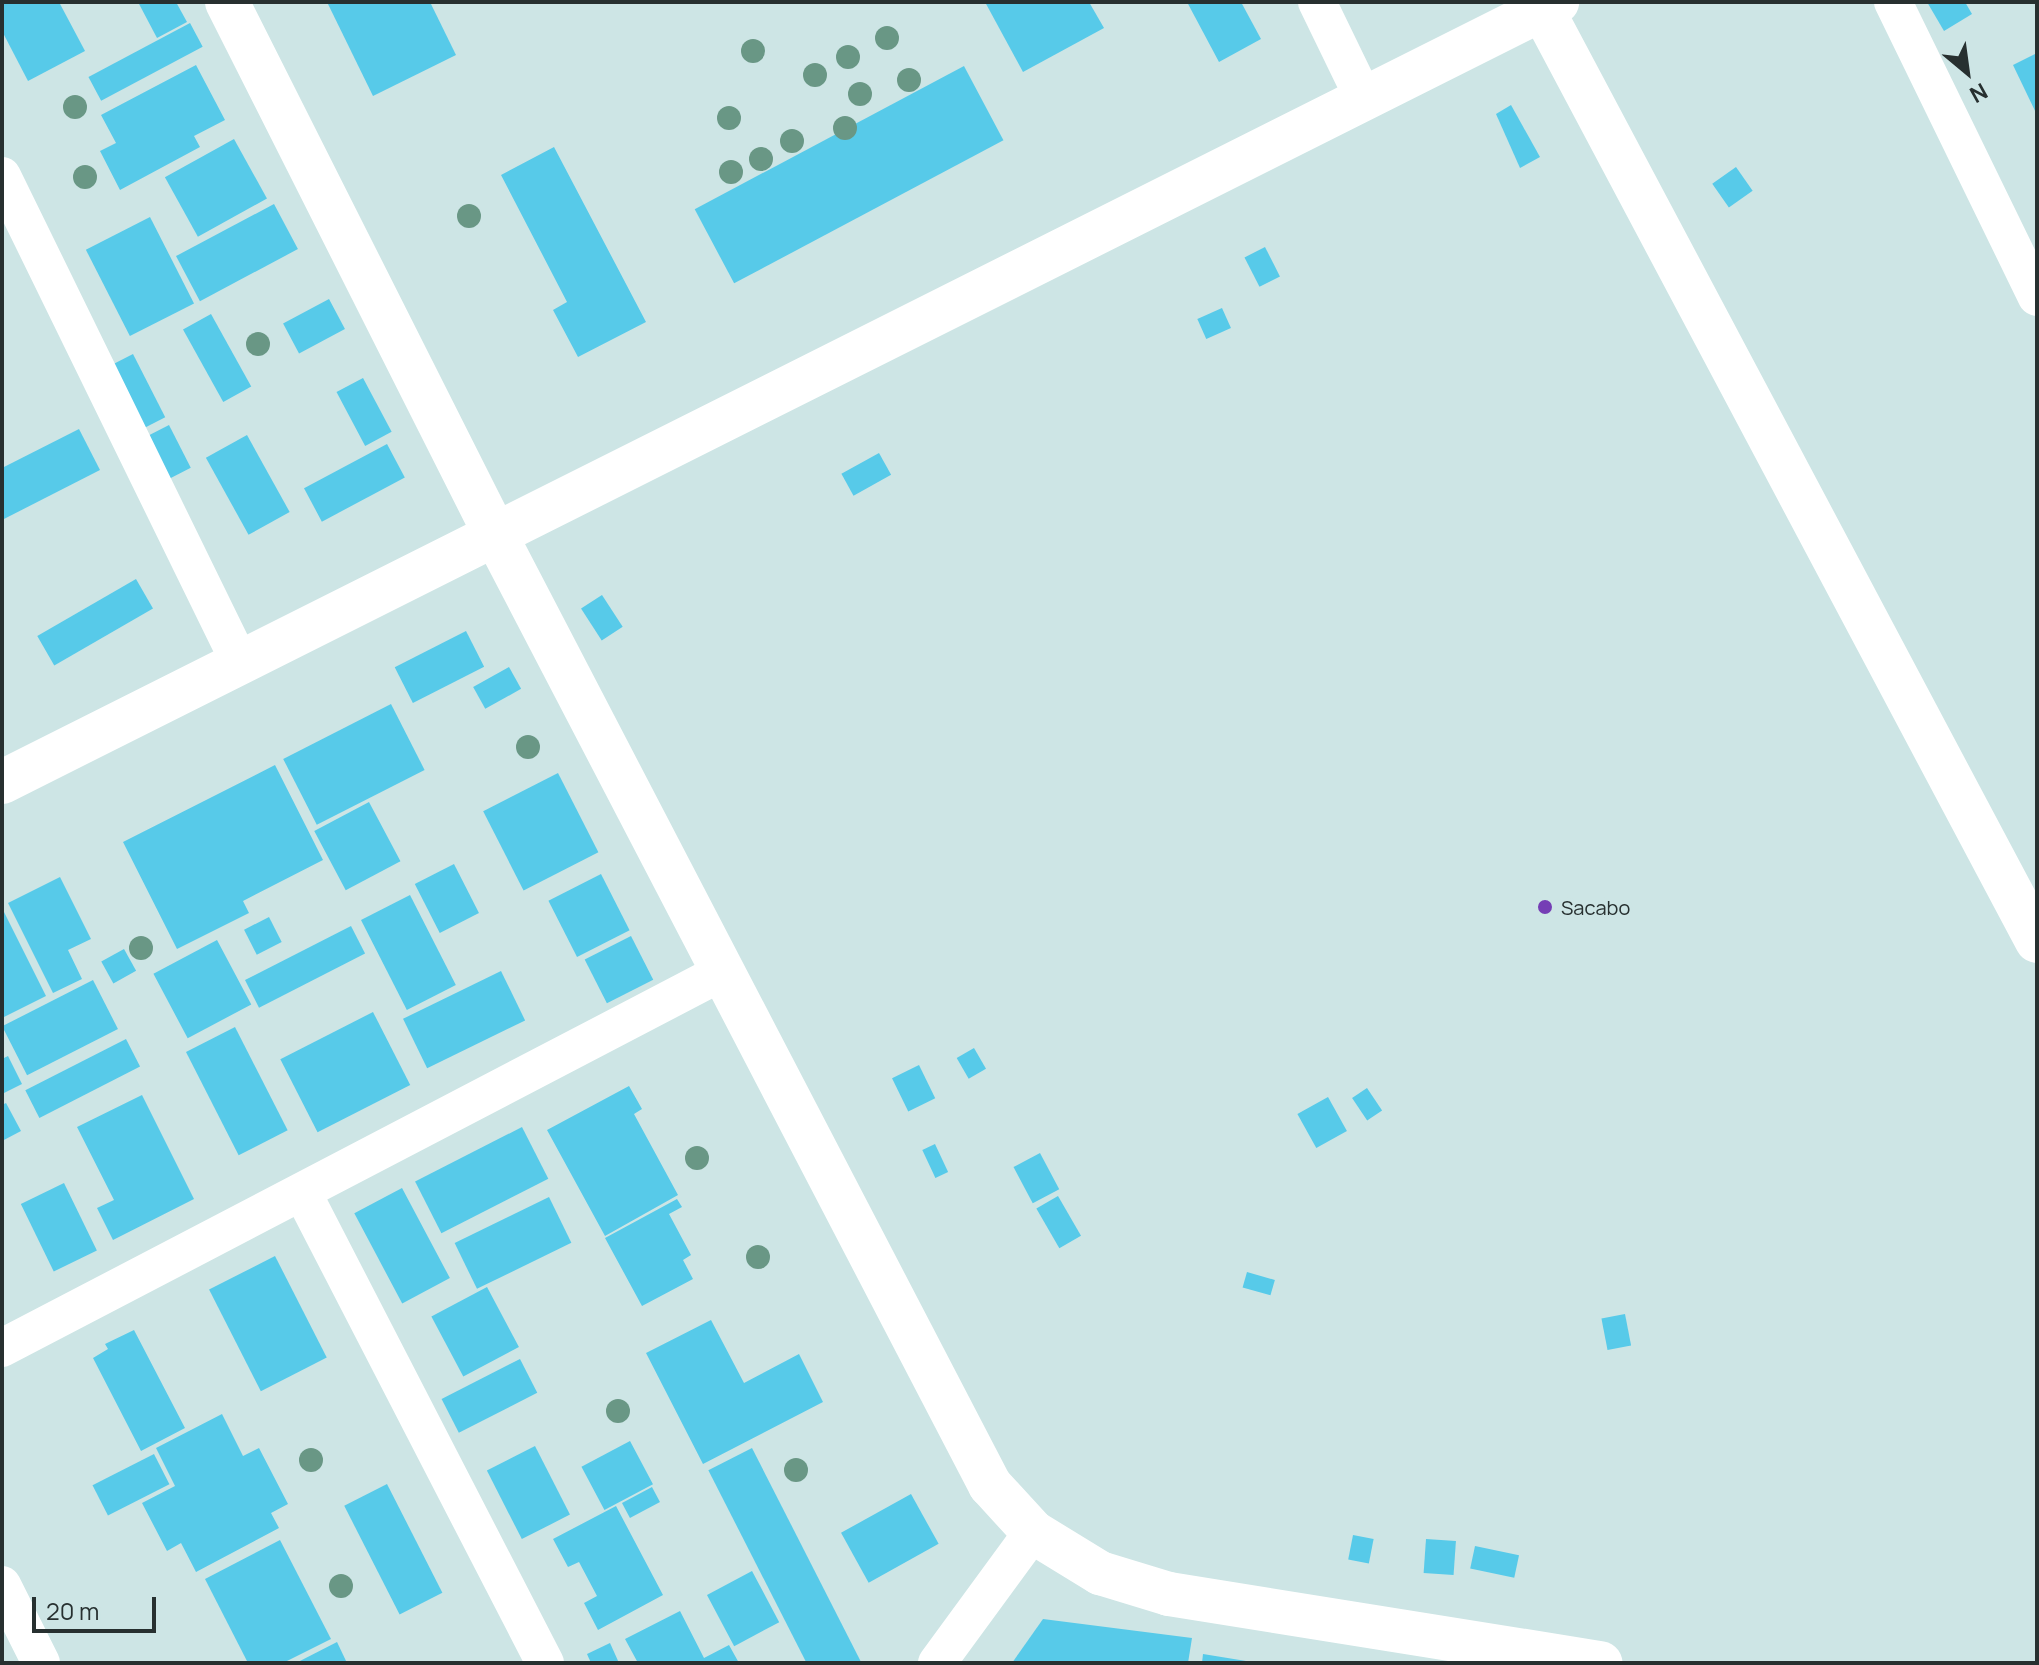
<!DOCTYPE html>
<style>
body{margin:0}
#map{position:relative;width:2039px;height:1665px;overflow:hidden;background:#cde5e5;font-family:Manrope,sans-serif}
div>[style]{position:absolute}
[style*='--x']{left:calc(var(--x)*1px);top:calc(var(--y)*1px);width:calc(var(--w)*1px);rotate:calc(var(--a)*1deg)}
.building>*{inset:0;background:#57cae9;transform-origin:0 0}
.street>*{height:38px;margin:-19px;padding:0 19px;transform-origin:19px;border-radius:19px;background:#fff}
.secondary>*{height:44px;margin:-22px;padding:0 22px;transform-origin:22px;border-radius:22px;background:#fff}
.trees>*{width:24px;height:24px;margin:-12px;border-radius:50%;background:#699785}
.dots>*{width:22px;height:22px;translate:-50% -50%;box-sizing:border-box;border:4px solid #cde5e5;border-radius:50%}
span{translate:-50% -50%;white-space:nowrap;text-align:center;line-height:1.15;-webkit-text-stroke:7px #cde5e5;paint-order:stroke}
.poi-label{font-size:20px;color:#273030}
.left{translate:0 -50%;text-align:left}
.frame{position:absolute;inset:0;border:4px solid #273030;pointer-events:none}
.north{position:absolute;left:1927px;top:32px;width:80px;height:80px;-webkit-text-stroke:6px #cde5e5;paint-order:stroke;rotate:151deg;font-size:22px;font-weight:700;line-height:32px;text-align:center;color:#273030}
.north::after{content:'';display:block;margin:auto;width:28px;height:36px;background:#273030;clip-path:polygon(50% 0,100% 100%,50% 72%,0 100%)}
.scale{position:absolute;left:32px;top:1597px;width:124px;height:36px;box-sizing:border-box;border:4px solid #273030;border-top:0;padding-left:10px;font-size:24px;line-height:28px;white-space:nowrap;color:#273030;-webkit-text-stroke:6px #cde5e5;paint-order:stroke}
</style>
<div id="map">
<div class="building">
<div style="clip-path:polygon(2px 2px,59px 2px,85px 51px,28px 81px,2px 31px)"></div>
<div style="clip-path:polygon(138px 2px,176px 2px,187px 22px,157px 38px)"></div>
<div style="clip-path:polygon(327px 2px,430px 2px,456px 55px,373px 96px)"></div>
<div style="clip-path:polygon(985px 2px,1089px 2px,1104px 28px,1023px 72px)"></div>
<div style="clip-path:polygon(1187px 2px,1241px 2px,1261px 39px,1219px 62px)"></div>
<div style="clip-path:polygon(1927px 2px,1965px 2px,1972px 14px,1944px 31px)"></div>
<div style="left:190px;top:23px;width:27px;height:115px;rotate:62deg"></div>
<div style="clip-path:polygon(2037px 53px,2037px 115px,2013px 65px)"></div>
<div style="clip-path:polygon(196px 65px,225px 120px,194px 136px,200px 147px,120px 190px,100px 151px,116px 143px,101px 115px)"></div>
<div style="left:964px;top:66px;width:84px;height:305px;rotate:62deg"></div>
<div style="clip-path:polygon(1511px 105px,1540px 157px,1520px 168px,1496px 114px)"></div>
<div style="left:234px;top:139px;width:68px;height:79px;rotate:61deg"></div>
<div style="clip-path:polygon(554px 147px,646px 322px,578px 357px,553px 310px,567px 302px,501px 175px)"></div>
<div style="left:1736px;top:167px;width:29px;height:29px;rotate:55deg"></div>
<div style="left:274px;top:204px;width:51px;height:111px;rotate:62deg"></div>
<div style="left:150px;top:217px;width:97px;height:72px;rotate:63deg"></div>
<div style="left:1265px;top:247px;width:33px;height:23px;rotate:63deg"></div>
<div style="left:329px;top:299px;width:34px;height:52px;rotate:62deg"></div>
<div style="left:1222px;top:308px;width:22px;height:27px;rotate:66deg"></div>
<div style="left:211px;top:314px;width:83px;height:32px;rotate:61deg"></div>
<div style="left:133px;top:354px;width:71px;height:34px;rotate:63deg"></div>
<div style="left:363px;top:378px;width:61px;height:30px;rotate:62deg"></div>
<div style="left:169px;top:425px;width:48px;height:29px;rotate:63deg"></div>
<div style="clip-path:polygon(79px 429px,100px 470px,2px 520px,2px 468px)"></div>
<div style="left:247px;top:435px;width:88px;height:47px;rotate:61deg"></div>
<div style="left:387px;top:444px;width:38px;height:94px;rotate:62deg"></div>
<div style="left:879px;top:453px;width:25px;height:43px;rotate:61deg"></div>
<div style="left:136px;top:579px;width:34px;height:114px;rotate:60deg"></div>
<div style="left:602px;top:595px;width:38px;height:25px;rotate:57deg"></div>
<div style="left:466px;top:631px;width:40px;height:80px;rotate:63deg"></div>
<div style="left:509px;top:667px;width:25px;height:41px;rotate:61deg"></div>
<div style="left:391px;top:704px;width:74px;height:121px;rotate:63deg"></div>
<div style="clip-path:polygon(275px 765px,323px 860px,243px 901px,249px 913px,177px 949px,123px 842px)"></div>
<div style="left:558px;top:773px;width:89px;height:84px;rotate:63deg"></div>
<div style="left:369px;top:802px;width:67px;height:62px;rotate:62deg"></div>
<div style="left:454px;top:864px;width:55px;height:44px;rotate:63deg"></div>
<div style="left:601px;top:874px;width:63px;height:59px;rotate:63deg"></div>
<div style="clip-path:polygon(60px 877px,91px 939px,68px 950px,82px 979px,53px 993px,8px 903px)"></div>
<div style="left:410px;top:895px;width:101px;height:55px;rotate:63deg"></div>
<div style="clip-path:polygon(2px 908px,46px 996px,2px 1018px)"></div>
<div style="left:269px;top:917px;width:28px;height:28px;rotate:63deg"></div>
<div style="left:351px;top:926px;width:31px;height:119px;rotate:63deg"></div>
<div style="left:631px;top:936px;width:49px;height:52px;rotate:63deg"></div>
<div style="left:217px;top:940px;width:73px;height:72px;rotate:62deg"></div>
<div style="left:124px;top:949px;width:25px;height:26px;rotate:61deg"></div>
<div style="left:501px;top:971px;width:55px;height:109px;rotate:64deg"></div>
<div style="left:93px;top:980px;width:55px;height:102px;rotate:63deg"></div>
<div style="left:373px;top:1012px;width:82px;height:104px;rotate:63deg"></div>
<div style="left:235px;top:1027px;width:116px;height:55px;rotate:63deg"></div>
<div style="left:126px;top:1039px;width:31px;height:113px;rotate:63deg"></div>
<div style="left:974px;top:1048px;width:24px;height:20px;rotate:60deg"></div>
<div style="clip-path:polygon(8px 1056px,22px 1084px,2px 1094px,2px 1059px)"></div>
<div style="left:919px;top:1065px;width:37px;height:30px;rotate:64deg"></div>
<div style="clip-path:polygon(629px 1086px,642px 1109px,634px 1114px,678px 1195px,605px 1236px,547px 1130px)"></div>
<div style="left:1367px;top:1088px;width:27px;height:18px;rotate:56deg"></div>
<div style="clip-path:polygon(142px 1095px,194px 1199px,113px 1240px,97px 1208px,114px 1200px,77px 1127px)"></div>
<div style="left:1328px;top:1097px;width:39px;height:35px;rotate:61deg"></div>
<div style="clip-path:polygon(6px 1103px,21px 1131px,2px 1141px,2px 1105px)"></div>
<div style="left:522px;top:1127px;width:58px;height:120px;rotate:63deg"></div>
<div style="left:935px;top:1144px;width:31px;height:14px;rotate:65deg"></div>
<div style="left:1040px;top:1153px;width:41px;height:30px;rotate:62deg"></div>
<div style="left:64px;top:1183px;width:75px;height:48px;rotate:64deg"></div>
<div style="left:402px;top:1188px;width:102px;height:54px;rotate:62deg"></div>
<div style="left:1058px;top:1196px;width:46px;height:25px;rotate:60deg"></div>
<div style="left:549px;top:1197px;width:51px;height:105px;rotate:64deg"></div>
<div style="clip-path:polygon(677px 1199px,682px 1207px,669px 1214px,691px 1255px,683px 1260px,693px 1279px,642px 1306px,605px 1238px)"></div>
<div style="left:275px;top:1256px;width:114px;height:74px;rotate:63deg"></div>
<div style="left:1247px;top:1272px;width:29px;height:16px;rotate:16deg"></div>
<div style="left:487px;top:1287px;width:68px;height:63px;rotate:62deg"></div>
<div style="left:1625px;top:1314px;width:32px;height:24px;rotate:79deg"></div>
<div style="clip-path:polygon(711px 1320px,744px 1383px,799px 1354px,823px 1402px,703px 1464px,646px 1353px)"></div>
<div style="clip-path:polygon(134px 1330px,185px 1428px,141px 1451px,93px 1358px,108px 1349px,105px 1344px)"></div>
<div style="left:520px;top:1359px;width:38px;height:88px;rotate:63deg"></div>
<div style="clip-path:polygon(222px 1414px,243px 1456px,259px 1448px,288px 1504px,271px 1513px,279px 1528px,196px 1572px,181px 1543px,167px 1551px,142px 1503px,175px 1486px,156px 1448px)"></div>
<div style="left:630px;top:1441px;width:49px;height:55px;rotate:62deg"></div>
<div style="left:535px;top:1446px;width:77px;height:54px;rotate:63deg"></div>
<div style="left:752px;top:1448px;width:241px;height:49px;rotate:63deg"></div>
<div style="left:154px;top:1454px;width:34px;height:69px;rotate:63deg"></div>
<div style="left:387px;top:1484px;width:122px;height:48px;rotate:63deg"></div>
<div style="left:652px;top:1487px;width:17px;height:34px;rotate:62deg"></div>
<div style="left:911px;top:1494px;width:57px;height:80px;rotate:61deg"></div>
<div style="clip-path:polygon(616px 1506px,663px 1595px,598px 1630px,584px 1603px,597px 1596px,579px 1562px,568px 1567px,553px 1539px)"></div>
<div style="left:1353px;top:1535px;width:21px;height:25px;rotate:11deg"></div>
<div style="left:1426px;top:1539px;width:30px;height:34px;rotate:4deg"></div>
<div style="clip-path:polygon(280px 1540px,331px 1639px,283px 1663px,248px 1663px,205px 1579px)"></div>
<div style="left:1475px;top:1546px;width:45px;height:23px;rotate:12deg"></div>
<div style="left:752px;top:1571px;width:58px;height:51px;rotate:62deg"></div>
<div style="clip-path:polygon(680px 1611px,704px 1658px,729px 1645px,739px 1663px,638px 1663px,625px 1639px)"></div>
<div style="clip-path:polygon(1043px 1619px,1192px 1638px,1188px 1663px,1012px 1663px)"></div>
<div style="clip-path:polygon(337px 1642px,347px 1663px,296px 1663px)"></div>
<div style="clip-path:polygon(610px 1643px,619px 1663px,591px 1663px,587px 1654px)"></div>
<div style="clip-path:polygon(1203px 1654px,1246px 1661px,1246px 1663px,1202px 1663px)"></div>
</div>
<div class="street">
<div style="--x:1317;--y:2;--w:110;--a:64.1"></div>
<div style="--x:1893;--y:2;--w:328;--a:64"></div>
<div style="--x:2;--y:176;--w:544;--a:63.95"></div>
<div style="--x:302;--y:1192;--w:530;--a:62.71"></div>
<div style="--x:2;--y:1348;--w:812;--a:-27.57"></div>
<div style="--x:2;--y:1585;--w:87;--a:63.4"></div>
<div style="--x:937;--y:1663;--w:162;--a:-53.8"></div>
</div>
<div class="secondary">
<div style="--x:227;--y:2;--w:598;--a:63.26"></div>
<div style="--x:496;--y:536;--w:1070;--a:62.5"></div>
<div style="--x:990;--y:1485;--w:64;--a:47.5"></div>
<div style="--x:1033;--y:1532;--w:79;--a:31.5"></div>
<div style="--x:1100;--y:1573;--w:72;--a:16.9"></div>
<div style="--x:1169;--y:1594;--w:437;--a:9.1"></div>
<div style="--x:1542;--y:9;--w:1055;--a:62.03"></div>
<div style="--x:2;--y:782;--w:1740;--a:-26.64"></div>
</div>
<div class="trees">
<div style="left:887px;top:38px"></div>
<div style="left:753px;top:51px"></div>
<div style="left:848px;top:57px"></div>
<div style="left:815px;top:75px"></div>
<div style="left:909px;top:80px"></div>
<div style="left:860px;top:94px"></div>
<div style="left:75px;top:107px"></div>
<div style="left:729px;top:118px"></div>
<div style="left:845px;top:128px"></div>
<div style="left:792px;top:141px"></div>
<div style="left:761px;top:159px"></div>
<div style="left:731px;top:172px"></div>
<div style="left:85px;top:177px"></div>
<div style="left:469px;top:216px"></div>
<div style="left:258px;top:344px"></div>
<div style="left:528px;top:747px"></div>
<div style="left:141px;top:948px"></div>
<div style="left:697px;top:1158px"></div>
<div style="left:758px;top:1257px"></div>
<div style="left:618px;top:1411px"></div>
<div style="left:311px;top:1460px"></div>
<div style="left:796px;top:1470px"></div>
<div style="left:341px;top:1586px"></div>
</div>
<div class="dots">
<div style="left:1545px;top:907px;background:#753eb5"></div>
</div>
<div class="poi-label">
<span class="left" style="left:1561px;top:907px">Sacabo</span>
</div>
<div class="frame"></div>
<div class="north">N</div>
<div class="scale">20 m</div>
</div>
